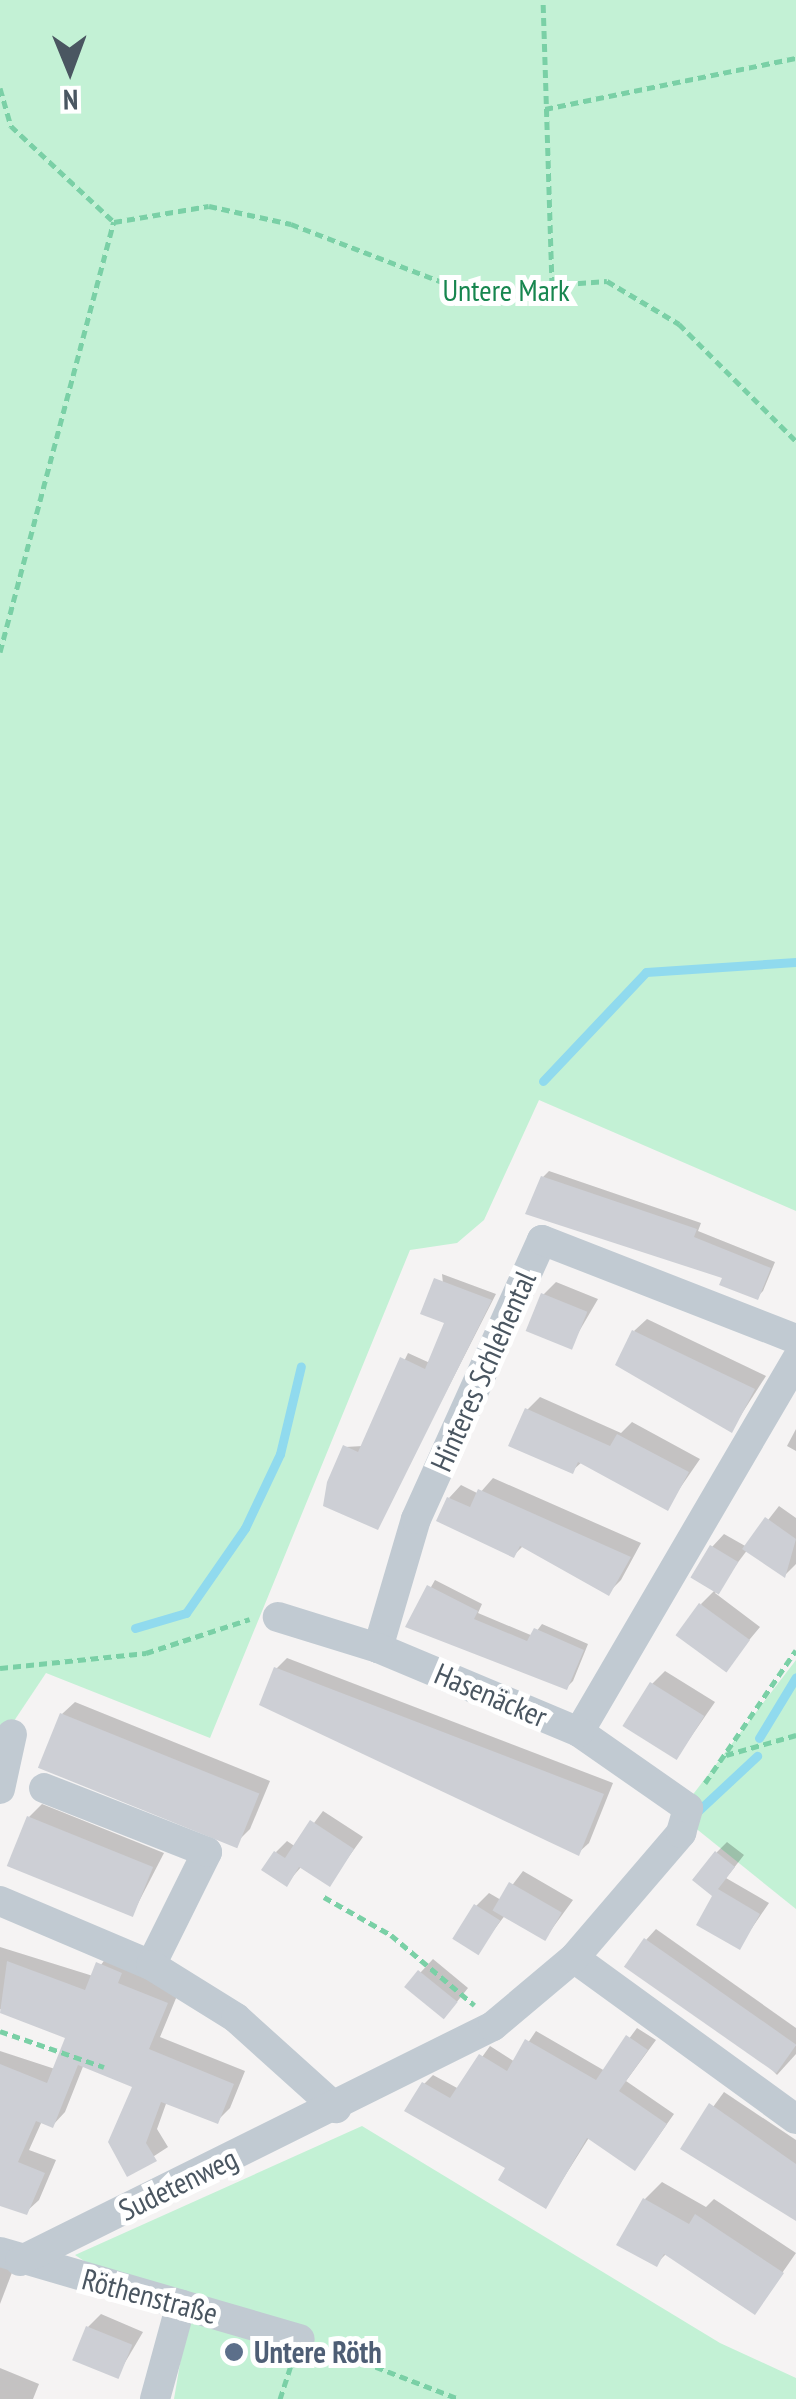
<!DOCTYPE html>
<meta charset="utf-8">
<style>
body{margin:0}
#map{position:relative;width:796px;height:2399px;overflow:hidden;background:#f5f3f3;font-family:"PT Sans Narrow",sans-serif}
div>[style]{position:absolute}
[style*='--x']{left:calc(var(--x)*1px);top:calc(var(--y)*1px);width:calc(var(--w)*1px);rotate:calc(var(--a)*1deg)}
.green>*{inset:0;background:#c3f1d5}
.shadow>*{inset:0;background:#0003}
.stream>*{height:9px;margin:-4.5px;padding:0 4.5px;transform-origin:4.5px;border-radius:4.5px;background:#90daee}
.building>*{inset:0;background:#cdcfd5;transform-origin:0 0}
.path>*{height:5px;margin-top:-2.5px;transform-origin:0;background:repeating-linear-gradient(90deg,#7ad0a6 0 8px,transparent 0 13px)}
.minor>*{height:30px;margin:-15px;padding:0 15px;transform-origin:15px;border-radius:15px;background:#c1cad2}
.dots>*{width:28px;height:28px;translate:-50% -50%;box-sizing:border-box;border:5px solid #fff;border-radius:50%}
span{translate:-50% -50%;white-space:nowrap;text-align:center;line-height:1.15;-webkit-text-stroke:10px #fff;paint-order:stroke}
.park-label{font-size:30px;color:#17864f}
.street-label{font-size:30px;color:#4a5661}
.service-label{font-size:30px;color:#4e5e75;font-weight:700}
.left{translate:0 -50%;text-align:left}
.north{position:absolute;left:20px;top:20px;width:100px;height:100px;-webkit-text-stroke:8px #fff;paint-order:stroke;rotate:179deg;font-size:28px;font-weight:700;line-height:40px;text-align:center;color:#4a5661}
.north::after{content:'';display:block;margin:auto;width:35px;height:45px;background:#4a5661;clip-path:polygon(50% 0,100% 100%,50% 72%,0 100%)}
</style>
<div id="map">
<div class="green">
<div style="clip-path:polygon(0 0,796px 0,796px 1211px,539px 1100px,484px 1220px,457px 1243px,410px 1250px,210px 1738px,46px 1673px,0 1742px)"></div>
<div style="clip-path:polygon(796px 1660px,796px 1909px,678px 1814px)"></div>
<div style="clip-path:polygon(362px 2126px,720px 2343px,796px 2378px,796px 2399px,174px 2399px,186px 2328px,75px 2255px)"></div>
</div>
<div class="shadow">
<div style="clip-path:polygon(549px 1171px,701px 1223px,698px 1231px,775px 1262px,763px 1291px,757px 1297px,543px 1177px)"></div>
<div style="clip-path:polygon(442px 1274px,496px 1294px,377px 1527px,345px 1447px,363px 1446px,408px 1353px,430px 1363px,447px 1322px)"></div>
<div style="clip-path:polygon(556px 1282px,598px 1299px,570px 1347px,543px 1295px)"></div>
<div style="clip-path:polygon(647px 1319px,766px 1376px,732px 1429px,634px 1331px)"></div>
<div style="clip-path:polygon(540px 1397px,621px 1433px,632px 1422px,700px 1459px,667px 1507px,582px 1462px,572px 1471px,527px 1410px)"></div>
<div style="clip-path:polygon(796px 1429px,796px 1451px,787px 1446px)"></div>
<div style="clip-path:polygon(493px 1478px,641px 1543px,621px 1580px,608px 1593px,524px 1545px,514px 1555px,449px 1498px,461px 1485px,479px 1494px)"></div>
<div style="clip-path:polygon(779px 1506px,796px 1518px,796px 1564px,785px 1575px,748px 1549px,715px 1593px,760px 1627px,725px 1669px,701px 1604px,716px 1589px,712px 1547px,724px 1534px,747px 1547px)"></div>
<div style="clip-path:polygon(435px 1580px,482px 1604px,478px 1613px,533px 1636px,542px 1624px,588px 1644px,573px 1681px,567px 1687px,409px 1626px)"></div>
<div style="clip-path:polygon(287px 1658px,613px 1783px,589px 1843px,578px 1853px,276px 1669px)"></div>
<div style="clip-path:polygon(665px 1671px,715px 1702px,677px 1757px,652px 1684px)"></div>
<div style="clip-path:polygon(75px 1702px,270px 1781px,250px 1829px,237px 1842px,62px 1714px)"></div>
<div style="clip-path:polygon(42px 1804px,164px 1853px,133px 1913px,29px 1817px)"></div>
<div style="clip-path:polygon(323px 1811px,363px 1837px,329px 1884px,302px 1866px,287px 1883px,276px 1852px,287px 1841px,296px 1847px)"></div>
<div style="clip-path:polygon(727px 1842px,744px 1855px,726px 1878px,769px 1903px,739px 1947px,716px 1895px,717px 1852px)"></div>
<div style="clip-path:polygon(523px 1871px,573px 1900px,546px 1937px,506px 1914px,478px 1951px,476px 1906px,489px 1893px,501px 1900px)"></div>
<div style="clip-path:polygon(656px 1929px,796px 2028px,796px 2054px,777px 2075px,646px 1940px)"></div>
<div style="clip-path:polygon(0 1947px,93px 1976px,111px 1951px,179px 1991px,160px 2037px,245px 2071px,230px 2108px,217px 2121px,167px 2101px,157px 2129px,168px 2147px,128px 2173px,136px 2085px,84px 2064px,65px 2112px,53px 2125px,42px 2121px,29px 2150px,56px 2160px,39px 2200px,26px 2212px,0 2201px,0 2051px,55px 2069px,68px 2037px,0 2009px)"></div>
<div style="clip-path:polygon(433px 1959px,468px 1988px,456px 2003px,408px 1986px)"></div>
<div style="clip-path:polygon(637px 2028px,656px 2040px,626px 2081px,674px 2114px,643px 2158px,590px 2136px,546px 2206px,424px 2084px,433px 2075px,459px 2089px,490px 2046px,515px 2062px,536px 2031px,605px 2071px)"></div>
<div style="clip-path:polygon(724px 2092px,796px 2140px,796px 2218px,683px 2148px)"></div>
<div style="clip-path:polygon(662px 2182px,706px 2207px,714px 2199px,796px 2253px,755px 2312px,667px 2253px,656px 2264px,645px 2199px)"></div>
<div style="clip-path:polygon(0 2266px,13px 2270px,0 2304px)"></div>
<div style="clip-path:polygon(101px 2314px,143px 2332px,117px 2376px,88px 2327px)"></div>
<div style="clip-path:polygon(0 2368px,39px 2384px,33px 2399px,0 2399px)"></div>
</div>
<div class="stream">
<div style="--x:543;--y:1081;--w:150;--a:-46.6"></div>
<div style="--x:646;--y:972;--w:150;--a:-3.8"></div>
<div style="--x:135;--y:1628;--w:53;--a:-16.4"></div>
<div style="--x:186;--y:1613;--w:103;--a:-55.2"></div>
<div style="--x:245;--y:1528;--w:82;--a:-64.7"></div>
<div style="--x:280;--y:1454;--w:90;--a:-76.6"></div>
<div style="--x:759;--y:1738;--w:71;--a:-58.8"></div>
<div style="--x:698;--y:1811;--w:81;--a:-43"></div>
</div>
<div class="building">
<div style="clip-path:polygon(541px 1176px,697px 1229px,694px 1237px,771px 1268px,758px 1300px,719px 1285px,722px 1278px,525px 1214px)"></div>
<div style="clip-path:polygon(434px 1278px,492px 1300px,378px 1530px,323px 1506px,327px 1482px,343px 1445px,358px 1452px,400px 1357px,425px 1369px,444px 1323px,420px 1314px)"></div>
<div style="left:541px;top:1293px;width:50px;height:41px;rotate:22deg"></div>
<div style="clip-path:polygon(632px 1330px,755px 1389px,732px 1433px,615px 1365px)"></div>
<div style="clip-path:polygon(525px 1408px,610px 1446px,617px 1434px,689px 1472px,668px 1511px,578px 1462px,573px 1474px,508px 1446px)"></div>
<div style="clip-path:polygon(478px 1489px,631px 1557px,609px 1596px,520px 1546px,514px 1558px,436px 1521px,447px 1497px,470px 1507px)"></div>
<div style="clip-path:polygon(765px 1517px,796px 1539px,785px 1578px,742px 1549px)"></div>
<div style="left:710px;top:1545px;width:33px;height:38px;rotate:31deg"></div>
<div style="clip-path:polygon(427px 1585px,478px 1611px,474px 1619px,527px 1641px,534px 1628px,584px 1650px,567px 1690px,405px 1627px)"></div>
<div style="left:699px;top:1603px;width:63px;height:40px;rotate:36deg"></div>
<div style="clip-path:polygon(274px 1667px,604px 1794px,579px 1856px,259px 1705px)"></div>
<div style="left:650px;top:1682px;width:64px;height:52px;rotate:32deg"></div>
<div style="left:60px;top:1713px;width:215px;height:59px;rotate:22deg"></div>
<div style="left:27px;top:1816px;width:136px;height:54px;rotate:22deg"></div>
<div style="clip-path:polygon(310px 1820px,354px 1849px,330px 1887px,299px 1867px,287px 1887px,261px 1870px,274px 1851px,285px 1858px)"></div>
<div style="clip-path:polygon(715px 1851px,735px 1867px,718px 1889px,760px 1914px,740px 1950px,696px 1925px,712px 1896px,692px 1880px)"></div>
<div style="left:509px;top:1882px;width:61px;height:33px;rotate:30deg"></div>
<div style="left:474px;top:1904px;width:31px;height:41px;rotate:32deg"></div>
<div style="left:644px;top:1938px;width:186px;height:35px;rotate:35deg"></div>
<div style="clip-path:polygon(7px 1961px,85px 1990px,96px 1962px,122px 1973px,118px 1983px,168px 2003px,149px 2049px,234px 2084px,218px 2124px,161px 2102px,146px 2143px,157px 2161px,127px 2177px,108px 2142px,132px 2087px,78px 2065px,53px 2128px,36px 2121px,18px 2162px,45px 2173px,27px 2215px,0 2206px,0 2064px,47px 2083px,65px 2038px,0 2013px)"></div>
<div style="left:418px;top:1970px;width:51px;height:22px;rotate:39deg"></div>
<div style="clip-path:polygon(626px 2035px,648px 2050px,619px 2091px,667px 2124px,635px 2171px,587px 2138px,546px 2209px,498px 2180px,505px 2168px,404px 2111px,422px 2082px,450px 2098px,479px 2054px,507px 2071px,525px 2039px,596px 2080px)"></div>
<div style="clip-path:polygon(709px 2103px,796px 2164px,796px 2221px,680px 2149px)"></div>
<div style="clip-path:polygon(643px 2198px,689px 2224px,695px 2214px,784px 2273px,755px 2315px,664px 2254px,657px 2267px,616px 2245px)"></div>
<div style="left:86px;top:2326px;width:50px;height:37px;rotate:22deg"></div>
</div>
<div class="path">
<div style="--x:0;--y:88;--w:40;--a:74"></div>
<div style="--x:11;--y:126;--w:141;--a:43"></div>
<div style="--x:114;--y:222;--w:96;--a:-9.6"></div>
<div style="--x:209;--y:206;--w:84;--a:12.4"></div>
<div style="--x:291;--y:224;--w:201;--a:21"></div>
<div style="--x:479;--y:296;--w:74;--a:-8.6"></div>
<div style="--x:552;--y:285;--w:285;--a:-91.8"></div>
<div style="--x:545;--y:109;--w:256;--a:-11.5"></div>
<div style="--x:552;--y:285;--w:55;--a:-4.2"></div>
<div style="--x:607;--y:281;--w:84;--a:30.8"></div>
<div style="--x:679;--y:324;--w:165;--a:45"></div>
<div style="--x:0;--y:652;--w:445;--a:-75.2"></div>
<div style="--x:0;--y:1668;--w:147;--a:-5.9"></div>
<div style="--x:146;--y:1653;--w:109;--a:-18.1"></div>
<div style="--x:726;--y:1755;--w:73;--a:-15.9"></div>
<div style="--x:705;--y:1783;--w:161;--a:-55.6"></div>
<div style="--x:324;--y:1897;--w:77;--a:29.6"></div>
<div style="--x:391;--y:1935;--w:109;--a:40.1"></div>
<div style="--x:0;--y:2031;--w:110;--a:19.1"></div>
<div style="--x:327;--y:2348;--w:142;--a:21.1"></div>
<div style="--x:280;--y:2399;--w:36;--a:-72"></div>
</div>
<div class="minor">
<div style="--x:378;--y:1648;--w:134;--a:-73.6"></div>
<div style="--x:416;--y:1519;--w:306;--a:-65.7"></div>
<div style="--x:542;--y:1240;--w:273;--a:21.3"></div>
<div style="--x:579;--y:1732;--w:431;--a:-59.7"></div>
<div style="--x:0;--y:1789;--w:56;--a:-77.7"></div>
<div style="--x:0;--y:1901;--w:164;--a:23"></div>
<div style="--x:151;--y:1965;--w:126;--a:-63.6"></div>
<div style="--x:207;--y:1852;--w:175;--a:-158.6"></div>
<div style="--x:574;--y:1958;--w:274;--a:36"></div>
<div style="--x:151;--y:1965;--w:100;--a:31.9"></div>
<div style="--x:236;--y:2018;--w:135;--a:42"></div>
<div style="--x:0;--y:2252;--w:312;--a:16.2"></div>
<div style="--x:20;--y:2261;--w:528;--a:-26.42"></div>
<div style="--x:493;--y:2026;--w:106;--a:-40"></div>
<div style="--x:574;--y:1958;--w:165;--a:-49.4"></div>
<div style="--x:681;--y:1833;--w:26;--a:-74"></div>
<div style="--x:688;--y:1808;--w:133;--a:-145.1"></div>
<div style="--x:579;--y:1732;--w:218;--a:-157.3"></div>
<div style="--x:378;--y:1648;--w:105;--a:-162.8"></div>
<div style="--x:155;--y:2399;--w:98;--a:-74.7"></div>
</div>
<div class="dots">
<div style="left:234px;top:2352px;background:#5c6f8a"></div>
</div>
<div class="park-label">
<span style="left:506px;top:290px">Untere Mark</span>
</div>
<div class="street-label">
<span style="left:483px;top:1371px;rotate:-66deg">Hinteres Schlehental</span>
<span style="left:491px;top:1695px;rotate:23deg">Hasenäcker</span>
<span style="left:178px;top:2184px;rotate:-26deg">Sudetenweg</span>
<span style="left:150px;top:2296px;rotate:15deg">Röthenstraße</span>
</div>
<div class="service-label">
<span class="left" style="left:254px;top:2352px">Untere Röth</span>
</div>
<div class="north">N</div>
</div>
